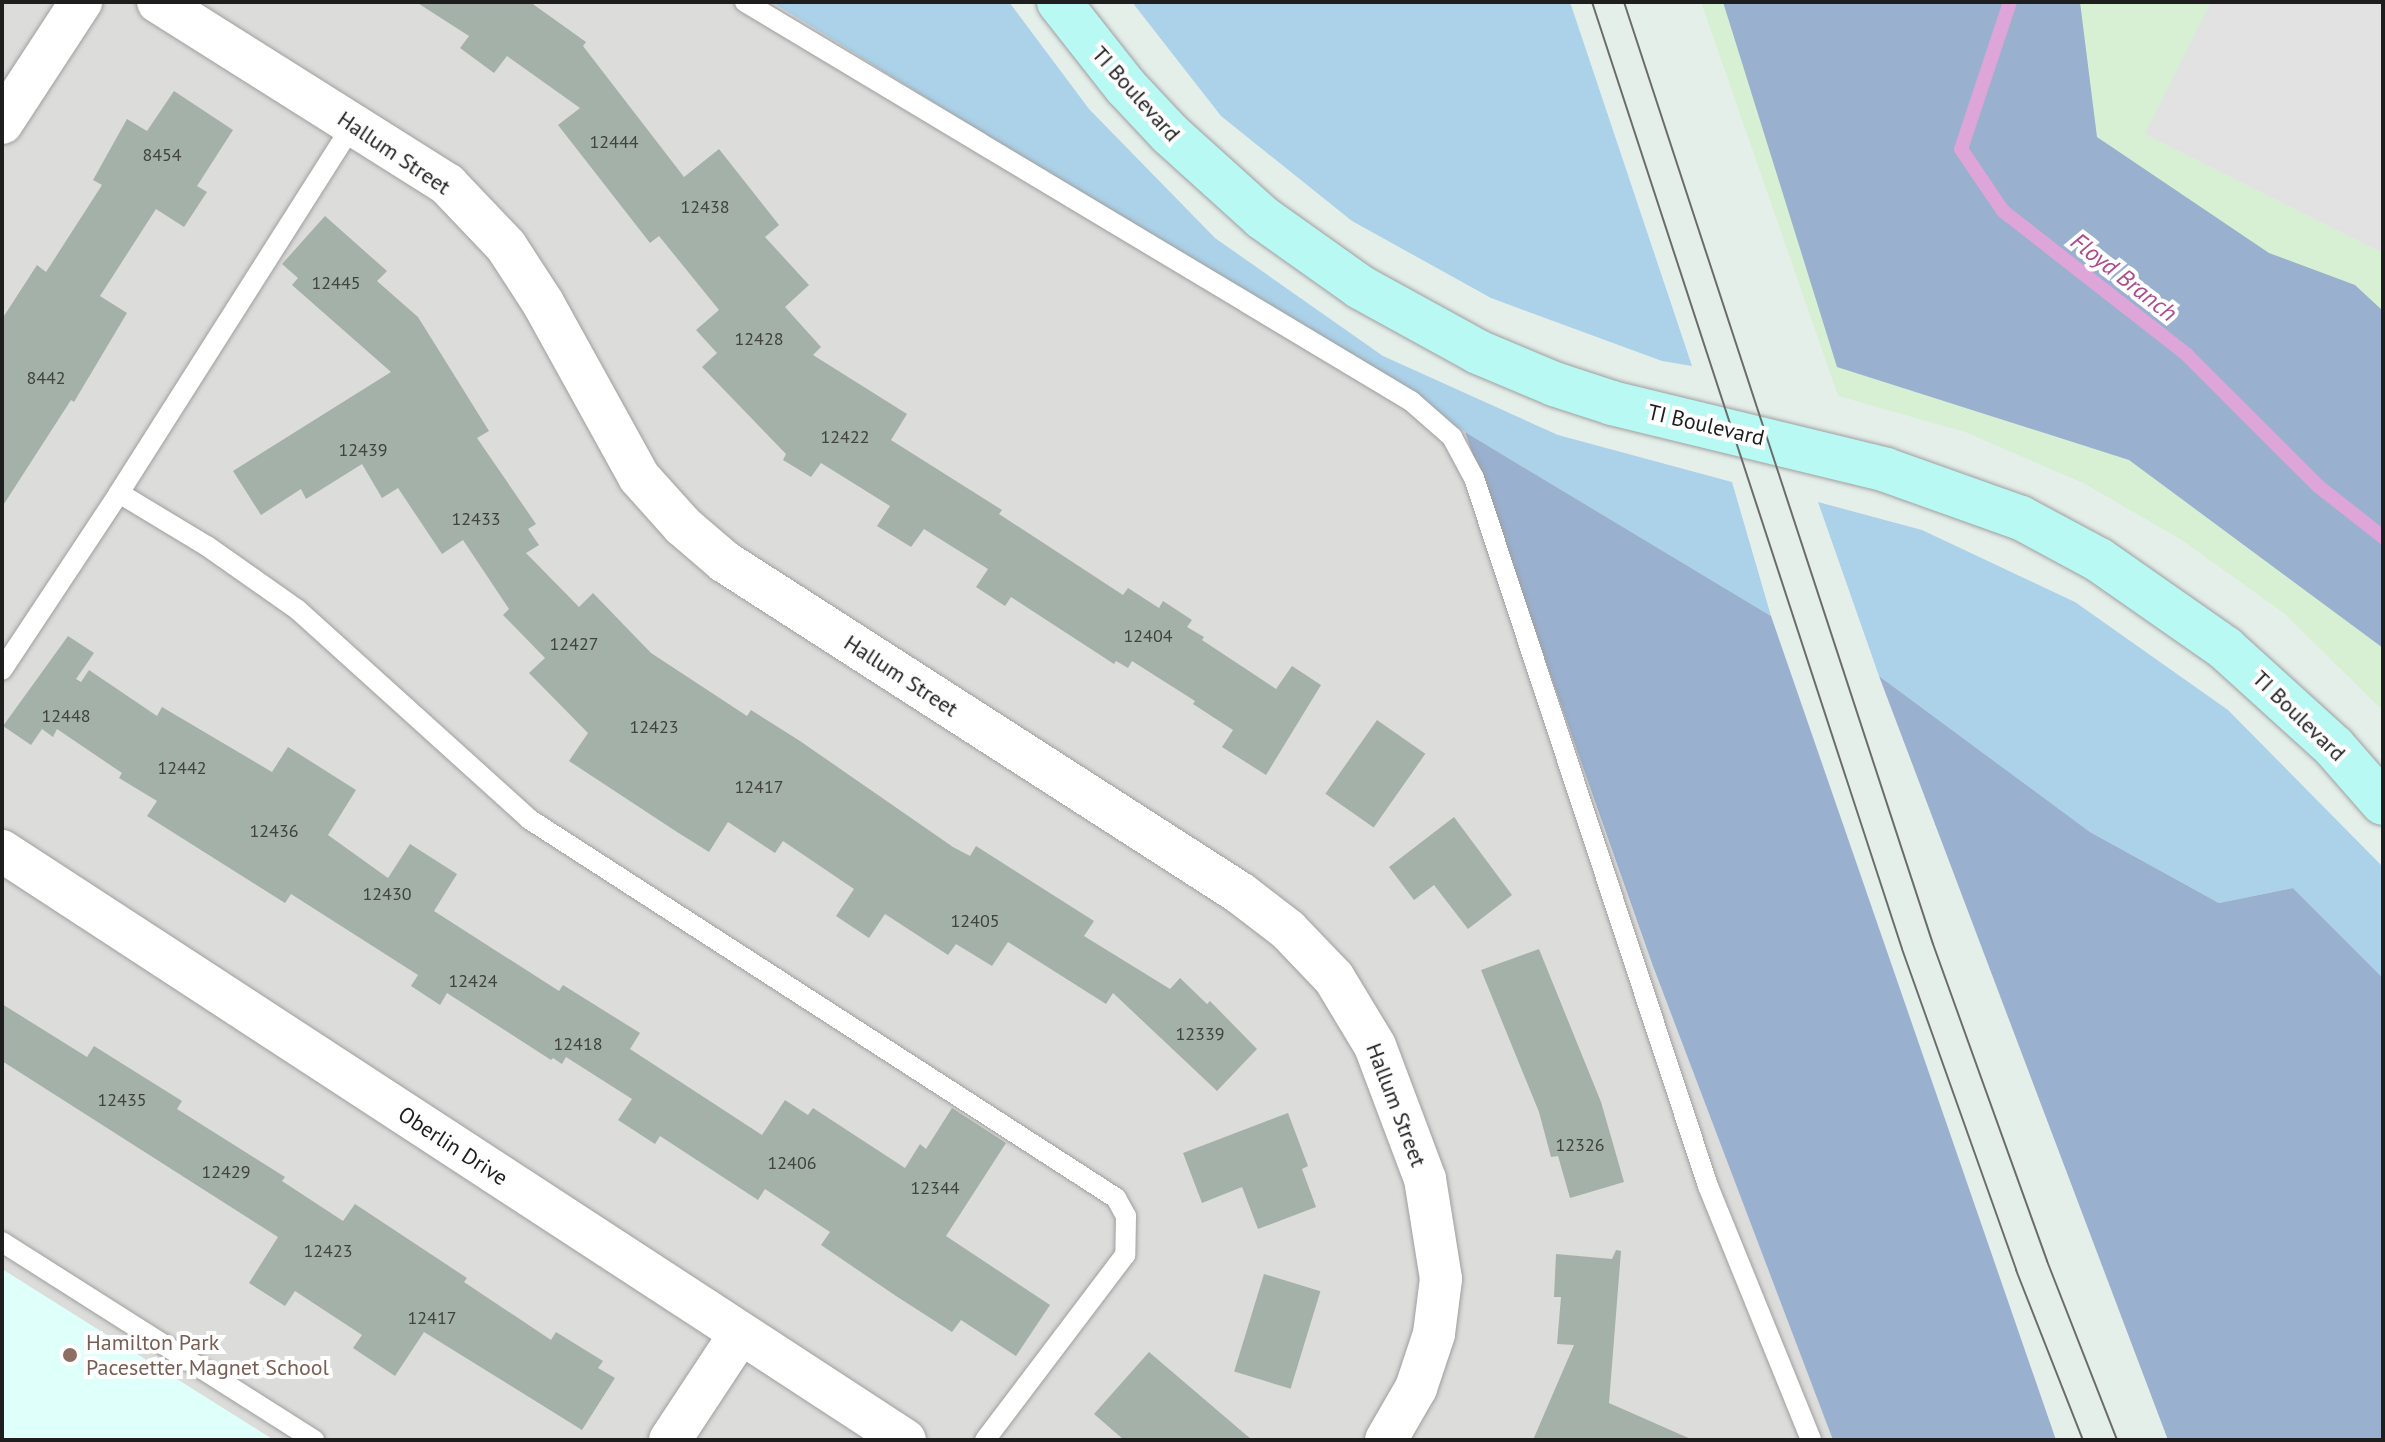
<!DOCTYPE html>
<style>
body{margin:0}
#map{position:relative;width:2385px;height:1442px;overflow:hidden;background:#e5efea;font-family:"PT Sans",sans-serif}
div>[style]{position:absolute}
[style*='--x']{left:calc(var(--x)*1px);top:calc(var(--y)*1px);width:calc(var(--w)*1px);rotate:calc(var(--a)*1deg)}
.residential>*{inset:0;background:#dcdcdb}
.commercial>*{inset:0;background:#d7f0d4}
.education>*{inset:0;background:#defffa}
.grass>*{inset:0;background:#abd2e9}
.forest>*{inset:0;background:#99b0ce}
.parking>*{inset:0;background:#e2e2e2}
.stream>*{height:14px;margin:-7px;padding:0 7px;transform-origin:7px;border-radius:7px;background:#dda5d8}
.building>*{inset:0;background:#a4b1a8;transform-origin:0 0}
.roads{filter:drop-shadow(0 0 2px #9f9f9f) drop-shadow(0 0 2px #9f9f9f)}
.lane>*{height:20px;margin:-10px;padding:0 10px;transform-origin:10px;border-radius:10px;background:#fff}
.street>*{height:42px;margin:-21px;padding:0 21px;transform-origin:21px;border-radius:21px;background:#fff}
.secondary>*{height:44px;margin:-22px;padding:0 22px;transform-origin:22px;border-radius:22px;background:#b9f9f3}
.tram>*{height:2px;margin:-1px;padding:0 1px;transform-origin:1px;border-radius:1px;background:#6c6c6c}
.dots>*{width:22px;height:22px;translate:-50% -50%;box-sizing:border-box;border:4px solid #fff;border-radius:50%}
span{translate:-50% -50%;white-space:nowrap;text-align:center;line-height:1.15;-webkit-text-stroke:8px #fff;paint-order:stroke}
.number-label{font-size:18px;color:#404340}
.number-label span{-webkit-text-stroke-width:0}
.street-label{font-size:22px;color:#1e1e1e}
.education-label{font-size:22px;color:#785e54}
.left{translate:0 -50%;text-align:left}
.water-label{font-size:24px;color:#ae4b8a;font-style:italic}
.frame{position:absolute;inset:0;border:4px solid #1e1e1e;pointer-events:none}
</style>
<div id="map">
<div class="residential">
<div style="clip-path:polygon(2px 2px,772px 2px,1620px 528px,1979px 1440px,2px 1440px)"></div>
</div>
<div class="commercial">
<div style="clip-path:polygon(1701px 2px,2383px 2px,2383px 711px,2285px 614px,2180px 539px,2085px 484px,1965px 432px,1838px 396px)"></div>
</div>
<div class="education">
<div style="clip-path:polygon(2px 1269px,274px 1440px,2px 1440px)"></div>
</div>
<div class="grass">
<div style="clip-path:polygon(772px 2px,1009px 2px,1089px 109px,1215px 238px,1383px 356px,1558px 435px,1732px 482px,1771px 616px,1465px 432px)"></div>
<div style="clip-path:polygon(1132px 2px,1570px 2px,1692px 366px,1662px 361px,1491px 298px,1352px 221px,1221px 116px)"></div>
<div style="clip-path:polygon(1818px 502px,1922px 530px,2075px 602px,2228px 710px,2383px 867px,2383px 978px,2293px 888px,2219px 903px,2090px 832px,1879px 676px)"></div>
</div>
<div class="forest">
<div style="clip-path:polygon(1723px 2px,2080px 2px,2097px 137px,2269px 253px,2355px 285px,2383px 311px,2383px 648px,2129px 460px,1837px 367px)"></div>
<div style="clip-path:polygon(1465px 432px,1771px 616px,2056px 1440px,1833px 1440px,1653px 966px)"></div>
<div style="clip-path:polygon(1879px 676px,2090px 832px,2219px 903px,2293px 888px,2383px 978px,2383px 1440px,2168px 1440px)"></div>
</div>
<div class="parking">
<div style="clip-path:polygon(2211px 2px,2383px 2px,2383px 253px,2145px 134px)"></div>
</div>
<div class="stream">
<div style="--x:2010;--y:2;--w:155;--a:108.4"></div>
<div style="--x:1961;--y:149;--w:75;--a:55.9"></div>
<div style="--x:2003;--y:211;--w:234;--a:38"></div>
<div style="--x:2187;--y:355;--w:185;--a:45"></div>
<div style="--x:2318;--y:486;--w:83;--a:38.1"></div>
</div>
<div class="building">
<div style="clip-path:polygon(416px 2px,530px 2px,586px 42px,583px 46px,684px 177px,719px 149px,779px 225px,765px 237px,809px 285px,785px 307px,821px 347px,813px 355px,907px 414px,891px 440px,1002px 510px,999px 514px,1123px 595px,1128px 588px,1159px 608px,1163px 601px,1192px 620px,1187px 627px,1204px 637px,1202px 640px,1276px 689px,1292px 666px,1321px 685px,1266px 775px,1222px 747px,1233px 730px,1193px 704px,1195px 701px,1132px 661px,1128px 668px,1116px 661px,1114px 664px,1011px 597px,1005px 606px,976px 587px,988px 569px,924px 529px,911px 547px,877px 526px,890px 506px,821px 463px,811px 477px,783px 460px,786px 454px,702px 367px,717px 353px,696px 330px,719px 310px,659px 236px,650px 243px,558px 125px,580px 108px,507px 56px,494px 73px,460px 48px,469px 36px)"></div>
<div style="clip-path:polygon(174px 91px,233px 130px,197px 186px,207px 192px,184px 227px,156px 209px,100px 296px,127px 313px,74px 402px,71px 400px,2px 507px,2px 319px,37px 265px,46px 272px,102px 185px,93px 180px,127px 119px,147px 131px)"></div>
<div style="clip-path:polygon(325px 216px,387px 271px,377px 281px,418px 317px,489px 431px,477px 438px,536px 524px,528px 529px,539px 545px,526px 553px,579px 607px,593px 593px,651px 653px,747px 716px,751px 710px,800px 741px,953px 847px,970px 856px,976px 846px,1094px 921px,1084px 936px,1170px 989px,1180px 978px,1207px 1004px,1210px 1001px,1257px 1049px,1217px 1091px,1113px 993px,1106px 1004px,1008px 942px,992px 966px,956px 944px,948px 955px,885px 914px,869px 938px,836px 916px,854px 889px,783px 841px,775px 853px,728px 822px,709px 852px,677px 832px,569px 761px,588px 733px,529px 673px,545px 658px,503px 615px,509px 609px,463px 540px,442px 554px,398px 488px,382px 498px,362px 464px,306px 499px,301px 489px,261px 515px,233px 471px,391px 372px,292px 285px,298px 278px,282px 264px)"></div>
<div style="clip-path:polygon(68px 636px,94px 653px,76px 679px,81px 682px,89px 670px,157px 716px,162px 707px,272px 772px,288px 747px,356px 790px,328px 835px,388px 878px,410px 844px,457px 874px,434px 911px,559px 991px,563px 985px,640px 1033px,630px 1049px,762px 1135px,785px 1100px,808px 1115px,813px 1108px,905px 1168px,920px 1144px,926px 1149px,952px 1108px,1006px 1143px,946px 1236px,1050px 1305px,1016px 1356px,961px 1320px,952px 1332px,896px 1296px,821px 1245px,830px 1232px,765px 1189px,758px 1200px,660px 1136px,655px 1144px,618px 1120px,632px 1099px,566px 1057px,562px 1064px,553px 1058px,551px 1060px,447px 993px,440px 1005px,411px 986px,418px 975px,291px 894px,285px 903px,147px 816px,157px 801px,119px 778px,122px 773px,57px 729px,53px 737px,42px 729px,31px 745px,3px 726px)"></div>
<div style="left:1377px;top:720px;width:59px;height:90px;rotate:35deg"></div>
<div style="clip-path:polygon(1454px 817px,1512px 895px,1468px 929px,1434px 885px,1414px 900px,1389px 867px)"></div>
<div style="clip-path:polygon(1539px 949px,1601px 1102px,1624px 1182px,1570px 1198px,1558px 1156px,1551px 1157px,1539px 1112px,1481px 970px)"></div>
<div style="clip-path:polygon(2px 1004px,87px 1057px,94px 1046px,182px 1101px,177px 1109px,285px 1177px,282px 1181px,343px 1221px,355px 1204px,467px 1278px,464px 1282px,551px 1340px,556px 1332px,603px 1361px,598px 1368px,615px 1378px,582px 1430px,424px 1332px,395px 1376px,353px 1348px,362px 1335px,295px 1291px,285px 1306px,249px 1283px,278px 1237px,2px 1061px)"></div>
<div style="clip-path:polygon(1288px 1113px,1308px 1166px,1302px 1169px,1316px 1207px,1258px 1229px,1242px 1187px,1202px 1203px,1183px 1153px)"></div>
<div style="clip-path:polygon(1616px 1250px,1621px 1251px,1609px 1403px,1693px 1440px,1533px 1440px,1574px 1345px,1557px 1344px,1561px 1297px,1554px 1297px,1556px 1254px,1612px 1259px)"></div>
<div style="left:1264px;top:1274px;width:59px;height:102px;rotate:17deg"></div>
<div style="clip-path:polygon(1149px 1352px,1252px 1440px,1124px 1440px,1094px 1414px)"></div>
</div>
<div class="roads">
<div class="lane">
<div style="--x:745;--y:2;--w:776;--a:30.93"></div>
<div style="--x:1411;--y:401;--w:55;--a:41.3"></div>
<div style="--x:1452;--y:437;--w:47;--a:61.8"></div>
<div style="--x:1474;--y:478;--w:746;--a:71.71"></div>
<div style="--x:1708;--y:1186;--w:274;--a:67.9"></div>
<div style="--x:119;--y:493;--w:103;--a:31.1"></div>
<div style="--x:207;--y:546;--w:111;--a:35.1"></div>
<div style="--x:298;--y:610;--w:312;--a:42.1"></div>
<div style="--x:529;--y:819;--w:699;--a:32.85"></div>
<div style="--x:1116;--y:1198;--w:21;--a:61"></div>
<div style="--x:1126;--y:1216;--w:39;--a:91"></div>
<div style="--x:1125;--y:1255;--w:232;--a:127.1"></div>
<div style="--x:2;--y:670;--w:212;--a:-56.5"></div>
<div style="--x:119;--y:493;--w:437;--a:-57.6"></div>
<div style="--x:2;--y:1242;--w:370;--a:32.4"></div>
</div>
<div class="street">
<div style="--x:158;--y:2;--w:342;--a:32.2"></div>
<div style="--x:447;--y:184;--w:86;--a:46.4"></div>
<div style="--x:506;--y:246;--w:68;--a:57"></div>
<div style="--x:543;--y:303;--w:199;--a:61.1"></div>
<div style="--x:639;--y:477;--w:66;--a:48.1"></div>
<div style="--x:683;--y:526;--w:55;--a:40.6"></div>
<div style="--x:725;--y:562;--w:612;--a:32.73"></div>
<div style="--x:1240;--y:893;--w:61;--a:37.6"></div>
<div style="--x:1288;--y:930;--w:66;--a:46.2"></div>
<div style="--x:1334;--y:978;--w:79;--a:58.9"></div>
<div style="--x:1375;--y:1046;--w:142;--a:69.4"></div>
<div style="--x:1425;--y:1179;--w:101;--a:80.9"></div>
<div style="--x:1441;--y:1279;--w:55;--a:97.3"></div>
<div style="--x:1434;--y:1334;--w:57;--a:108.4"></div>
<div style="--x:1416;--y:1388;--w:60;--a:120"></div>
<div style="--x:2;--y:123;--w:145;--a:-56.9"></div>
<div style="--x:2;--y:851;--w:1078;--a:33.12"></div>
<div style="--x:670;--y:1440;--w:127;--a:-56.6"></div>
</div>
<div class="secondary">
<div style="--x:1059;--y:2;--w:108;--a:51.8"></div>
<div style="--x:1126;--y:87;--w:64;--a:46.9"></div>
<div style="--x:1170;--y:134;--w:125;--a:42.1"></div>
<div style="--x:1263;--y:218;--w:119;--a:35.4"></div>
<div style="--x:1360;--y:287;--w:135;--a:28.8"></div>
<div style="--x:1478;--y:352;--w:82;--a:22.8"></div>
<div style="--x:1554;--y:384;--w:61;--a:18.1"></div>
<div style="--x:1612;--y:403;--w:282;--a:13.7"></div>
<div style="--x:1886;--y:470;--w:143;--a:19.6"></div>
<div style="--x:2021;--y:518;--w:89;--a:28.3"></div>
<div style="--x:2099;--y:560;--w:154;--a:34.9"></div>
<div style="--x:2225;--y:648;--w:147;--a:42.2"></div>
<div style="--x:2334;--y:747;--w:74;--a:48.8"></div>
</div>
</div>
<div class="tram">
<div style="--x:1592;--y:2;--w:996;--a:71.87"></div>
<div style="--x:1902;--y:949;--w:341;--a:70.4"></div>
<div style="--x:2016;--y:1270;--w:183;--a:68.5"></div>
<div style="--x:1624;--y:2;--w:991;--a:71.84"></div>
<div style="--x:1933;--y:944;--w:337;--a:70.2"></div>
<div style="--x:2047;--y:1261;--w:192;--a:68.6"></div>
</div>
<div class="dots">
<div style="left:70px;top:1355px;background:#8d6e63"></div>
</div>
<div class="number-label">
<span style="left:614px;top:142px">12444</span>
<span style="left:162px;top:155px">8454</span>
<span style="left:705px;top:207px">12438</span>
<span style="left:336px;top:283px">12445</span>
<span style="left:759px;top:339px">12428</span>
<span style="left:46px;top:378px">8442</span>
<span style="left:845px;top:437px">12422</span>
<span style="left:363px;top:450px">12439</span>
<span style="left:476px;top:519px">12433</span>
<span style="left:1148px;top:636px">12404</span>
<span style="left:574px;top:644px">12427</span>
<span style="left:66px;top:716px">12448</span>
<span style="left:654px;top:727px">12423</span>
<span style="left:182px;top:768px">12442</span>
<span style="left:759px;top:787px">12417</span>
<span style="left:274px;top:831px">12436</span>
<span style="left:387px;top:894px">12430</span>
<span style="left:975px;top:921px">12405</span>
<span style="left:473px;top:981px">12424</span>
<span style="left:1200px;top:1034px">12339</span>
<span style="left:578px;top:1044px">12418</span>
<span style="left:122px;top:1100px">12435</span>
<span style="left:1580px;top:1145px">12326</span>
<span style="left:792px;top:1163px">12406</span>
<span style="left:226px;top:1172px">12429</span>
<span style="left:935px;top:1188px">12344</span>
<span style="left:328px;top:1251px">12423</span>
<span style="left:432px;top:1318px">12417</span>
</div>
<div class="street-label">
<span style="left:1136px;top:94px;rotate:48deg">TI Boulevard</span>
<span style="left:394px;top:153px;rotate:34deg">Hallum Street</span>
<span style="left:1706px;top:425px;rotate:13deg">TI Boulevard</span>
<span style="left:901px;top:676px;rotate:33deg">Hallum Street</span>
<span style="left:2299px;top:716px;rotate:44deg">TI Boulevard</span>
<span style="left:1396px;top:1105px;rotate:69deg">Hallum Street</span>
<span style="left:453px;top:1146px;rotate:33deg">Oberlin Drive</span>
</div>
<div class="education-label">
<span class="left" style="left:86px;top:1355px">Hamilton Park<br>Pacesetter Magnet School</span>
</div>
<div class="water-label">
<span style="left:2124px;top:277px;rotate:38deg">Floyd Branch</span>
</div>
<div class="frame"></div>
</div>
